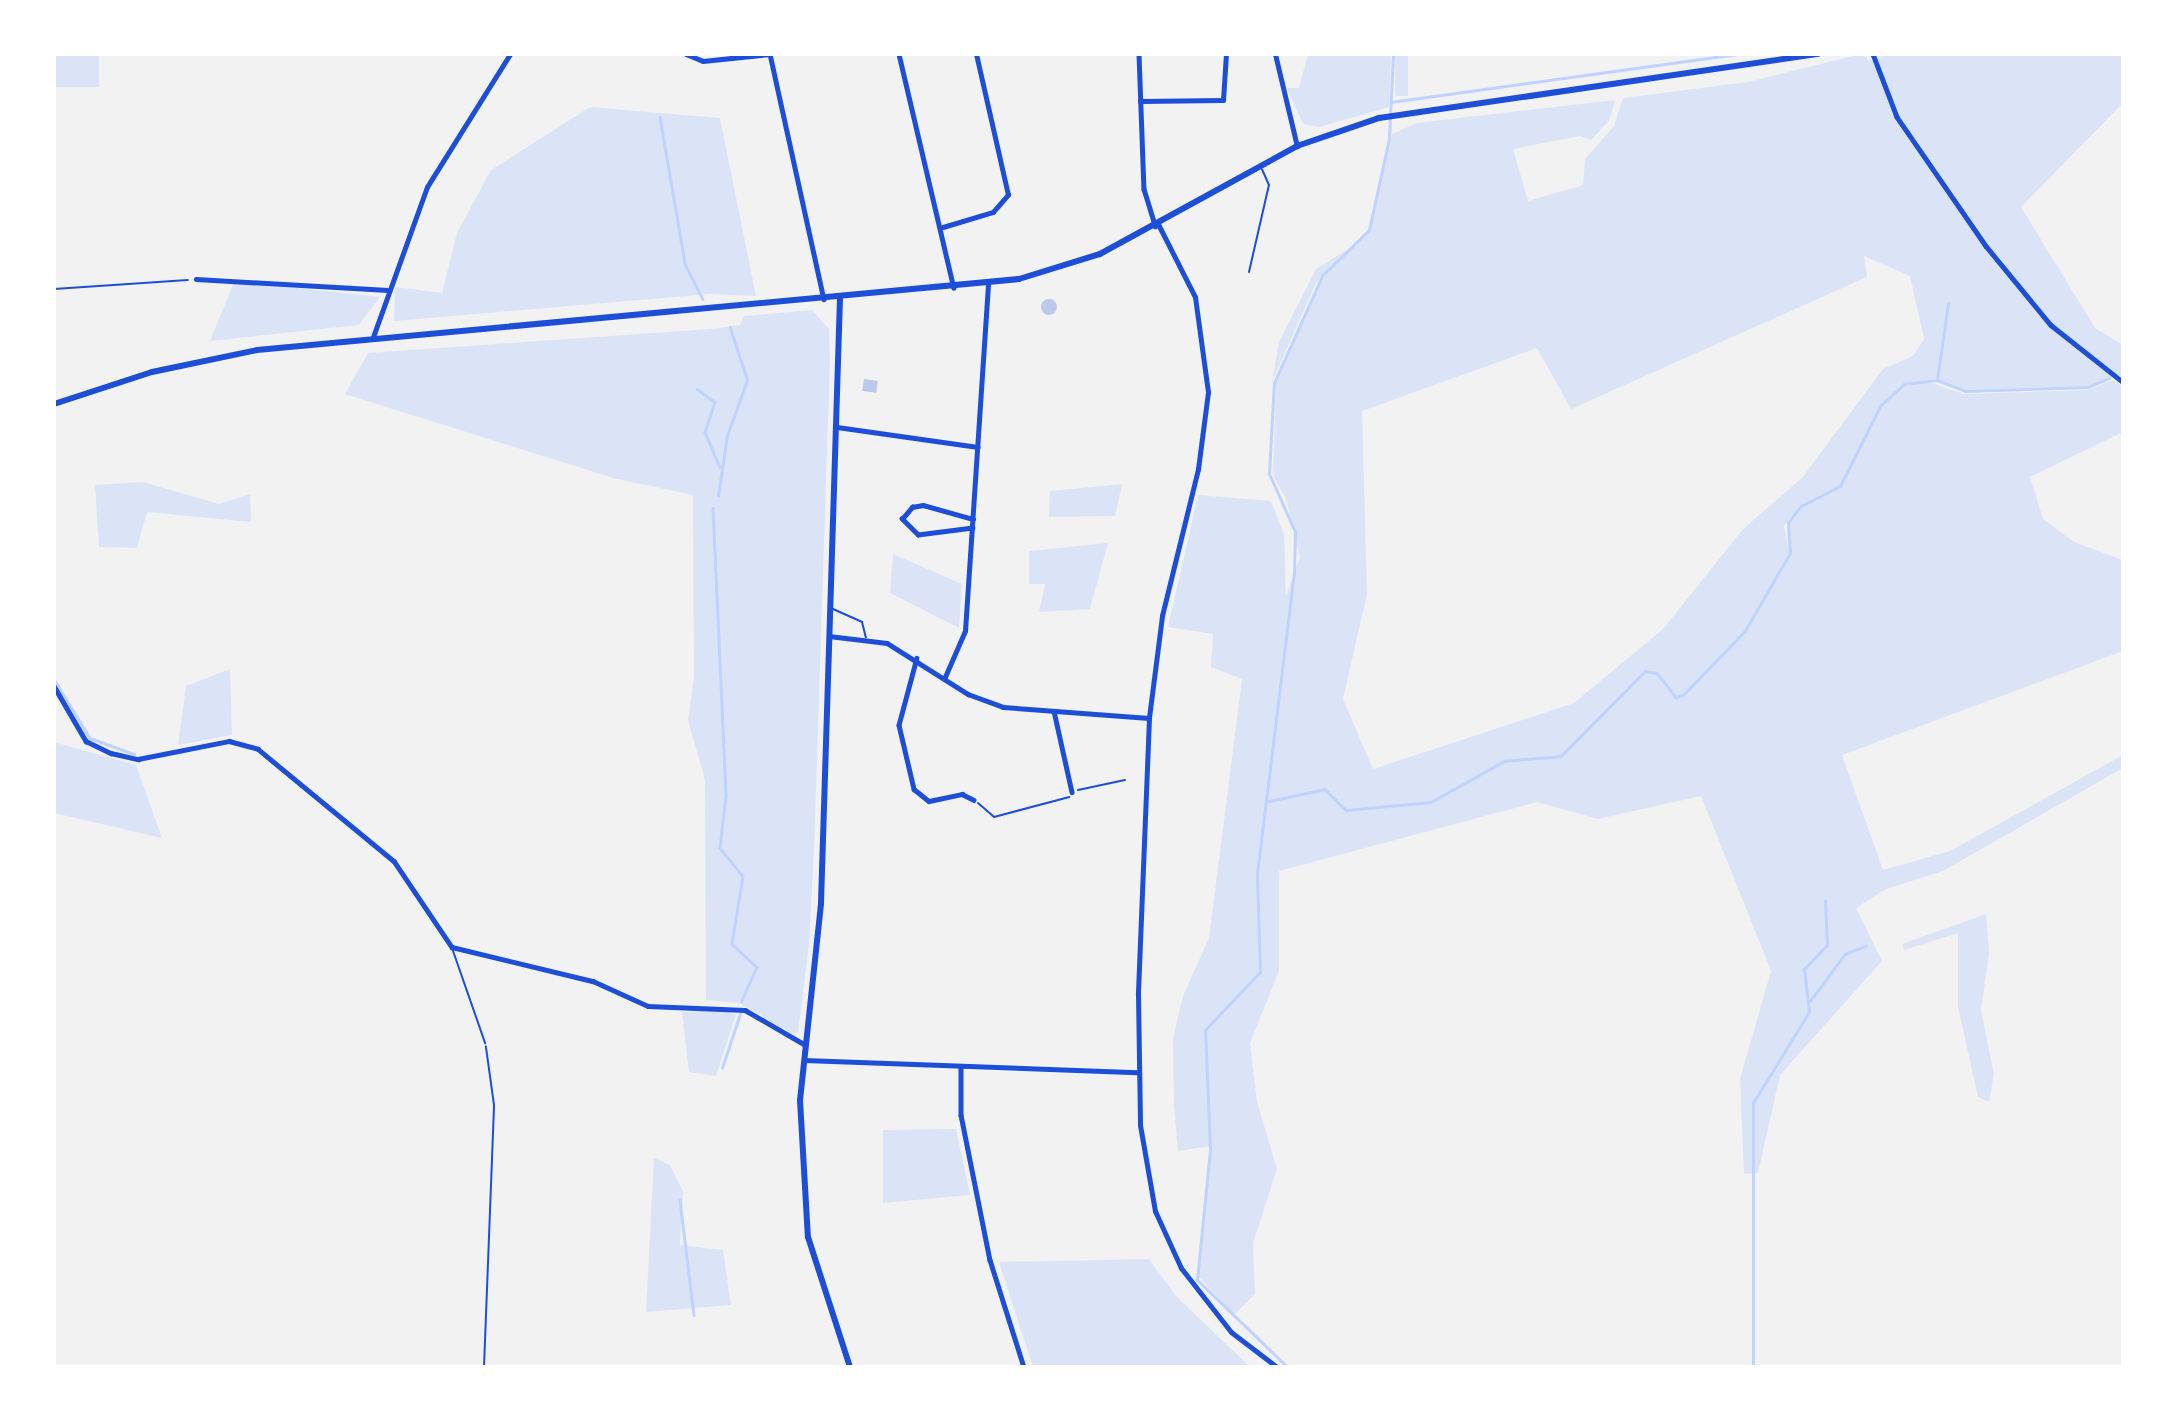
<!DOCTYPE html>
<style>
body{margin:0}
#map{position:relative;width:2177px;height:1421px;overflow:hidden;background:#f2f2f2;font-family:Helvetica,sans-serif}
div>[style]{position:absolute}
[style*='--x']{left:calc(var(--x)*1px);top:calc(var(--y)*1px);width:calc(var(--w)*1px);rotate:calc(var(--a)*1deg)}
.green>*{inset:0;background:#dbe4f7;transform-origin:0 0}
.stream>*{height:2.5px;margin:-1.25px;padding:0 1.25px;transform-origin:1.25px;border-radius:1.25px;background:#bfd3fe}
.building>*{inset:0;background:#bdc9ec;transform-origin:0 0}
.round{border-radius:50%}
.path>*{height:2px;margin:-1px;padding:0 1px;transform-origin:1px;border-radius:1px;background:#1d4ed8}
.service>*{height:2px;margin:-1px;padding:0 1px;transform-origin:1px;border-radius:1px;background:#1d4ed8}
.minor>*{height:4.5px;margin:-2.25px;padding:0 2.25px;transform-origin:2.25px;border-radius:2.25px;background:#1d4ed8}
.tertiary>*{height:5px;margin:-2.5px;padding:0 2.5px;transform-origin:2.5px;border-radius:2.5px;background:#1d4ed8}
.secondary>*{height:6px;margin:-3px;padding:0 3px;transform-origin:3px;border-radius:3px;background:#1d4ed8}
span{translate:-50% -50%;white-space:nowrap;text-align:center;line-height:1.15;-webkit-text-stroke:5px #fff;paint-order:stroke}
.frame{position:absolute;inset:0;border:56px solid #fff;pointer-events:none}
</style>
<div id="map">
<div class="green">
<div style="left:54px;top:54px;width:45px;height:33px"></div>
<div style="clip-path:polygon(1308px 54px,1391px 54px,1389px 107px,1319px 127px,1303px 124px,1287px 88px,1299px 88px)"></div>
<div style="left:1395px;top:54px;width:13px;height:42px"></div>
<div style="clip-path:polygon(evenodd,1861px 54px,1870px 61px,1887px 54px,2123px 54px,2123px 103px,2021px 207px,2095px 328px,2123px 345px,2123px 377px,2119px 375px,2088px 386px,1964px 390px,1936px 379px,1903px 384px,1881px 404px,1840px 485px,1801px 506px,1784px 526px,1790px 555px,1789px 524px,1802px 507px,1842px 486px,1883px 406px,1904px 387px,1925px 381px,1964px 394px,2088px 390px,2113px 380px,2123px 387px,2123px 432px,2030px 477px,2043px 519px,2074px 542px,2123px 560px,2123px 651px,1842px 755px,1883px 870px,1950px 851px,2123px 755px,2123px 768px,1943px 871px,1886px 889px,1856px 908px,1882px 961px,1780px 1075px,1758px 1173px,1744px 1174px,1740px 1079px,1771px 971px,1701px 796px,1598px 819px,1537px 802px,1279px 871px,1279px 971px,1250px 1043px,1257px 1102px,1277px 1169px,1253px 1243px,1255px 1294px,1234px 1315px,1198px 1276px,1211px 1146px,1178px 1151px,1174px 1106px,1173px 1039px,1183px 996px,1209px 938px,1242px 679px,1211px 667px,1213px 634px,1168px 627px,1198px 495px,1271px 501px,1284px 535px,1286px 596px,1300px 557px,1286px 499px,1273px 475px,1276px 380px,1320px 282px,1371px 229px,1392px 134px,1417px 123px,1615px 100px,1609px 121px,1591px 140px,1580px 136px,1513px 149px,1528px 201px,1583px 185px,1585px 159px,1614px 126px,1623px 98px,1748px 82px,1861px 54px,1864px 256px,1910px 276px,1924px 339px,1913px 356px,1883px 369px,1802px 478px,1743px 529px,1663px 629px,1574px 703px,1373px 769px,1343px 699px,1367px 594px,1362px 411px,1537px 348px,1571px 409px,1867px 277px,1864px 256px)"></div>
<div style="clip-path:polygon(590px 107px,720px 118px,756px 296px,710px 294px,394px 321px,395px 287px,442px 293px,457px 233px,491px 170px)"></div>
<div style="clip-path:polygon(1348px 249px,1316px 283px,1272px 382px,1279px 342px,1316px 269px)"></div>
<div style="clip-path:polygon(234px 282px,244px 282px,380px 297px,359px 325px,210px 341px)"></div>
<div style="clip-path:polygon(812px 310px,829px 329px,830px 360px,814px 851px,809px 944px,798px 1033px,793px 1034px,739px 1003px,706px 1000px,705px 780px,688px 720px,694px 677px,693px 495px,613px 478px,345px 394px,368px 353px,710px 329px,740px 325px,744px 316px)"></div>
<div style="clip-path:polygon(143px 482px,219px 504px,250px 494px,251px 522px,147px 512px,137px 548px,99px 547px,95px 485px)"></div>
<div style="clip-path:polygon(1122px 484px,1115px 516px,1049px 517px,1050px 491px)"></div>
<div style="clip-path:polygon(1108px 543px,1090px 609px,1039px 612px,1045px 584px,1029px 584px,1029px 551px)"></div>
<div style="clip-path:polygon(893px 554px,962px 584px,959px 628px,890px 593px)"></div>
<div style="clip-path:polygon(230px 669px,232px 735px,178px 745px,186px 686px)"></div>
<div style="clip-path:polygon(54px 742px,136px 765px,162px 838px,54px 813px)"></div>
<div style="clip-path:polygon(1986px 914px,1989px 954px,1981px 1010px,1994px 1074px,1989px 1102px,1978px 1097px,1958px 1007px,1958px 933px,1904px 950px,1902px 944px)"></div>
<div style="clip-path:polygon(723px 1010px,736px 1015px,716px 1076px,689px 1072px,682px 1012px)"></div>
<div style="clip-path:polygon(956px 1129px,970px 1195px,883px 1203px,883px 1130px)"></div>
<div style="clip-path:polygon(654px 1158px,670px 1165px,683px 1191px,680px 1245px,723px 1250px,731px 1305px,646px 1312px)"></div>
<div style="clip-path:polygon(1149px 1259px,1176px 1296px,1250px 1367px,1033px 1367px,999px 1262px)"></div>
</div>
<div class="stream">
<div style="--x:1391;--y:102;--w:351;--a:-7.9"></div>
<div style="--x:660;--y:117;--w:149;--a:80.3"></div>
<div style="--x:685;--y:264;--w:39;--a:63"></div>
<div style="--x:1937;--y:380;--w:77;--a:-81.8"></div>
<div style="--x:697;--y:389;--w:22;--a:36"></div>
<div style="--x:715;--y:402;--w:32;--a:108"></div>
<div style="--x:705;--y:432;--w:38;--a:67"></div>
<div style="--x:718;--y:496;--w:61;--a:-81.5"></div>
<div style="--x:727;--y:436;--w:59;--a:-70.3"></div>
<div style="--x:747;--y:380;--w:55;--a:-108.1"></div>
<div style="--x:713;--y:508;--w:288;--a:87.4"></div>
<div style="--x:726;--y:796;--w:52;--a:96.6"></div>
<div style="--x:720;--y:848;--w:36;--a:51"></div>
<div style="--x:743;--y:876;--w:69;--a:99.2"></div>
<div style="--x:732;--y:944;--w:34;--a:43"></div>
<div style="--x:757;--y:967;--w:37;--a:114"></div>
<div style="--x:54;--y:679;--w:69;--a:58.6"></div>
<div style="--x:90;--y:738;--w:47;--a:20"></div>
<div style="--x:1269;--y:801;--w:57;--a:-12.1"></div>
<div style="--x:1325;--y:789;--w:30;--a:45"></div>
<div style="--x:1346;--y:810;--w:85;--a:-5.4"></div>
<div style="--x:1431;--y:802;--w:84;--a:-29.3"></div>
<div style="--x:1504;--y:761;--w:57;--a:-5"></div>
<div style="--x:1561;--y:756;--w:120;--a:-45.3"></div>
<div style="--x:1645;--y:671;--w:12;--a:9"></div>
<div style="--x:1657;--y:673;--w:31;--a:52"></div>
<div style="--x:1676;--y:697;--w:7;--a:-16"></div>
<div style="--x:1683;--y:695;--w:89;--a:-45.9"></div>
<div style="--x:1745;--y:631;--w:90;--a:-60"></div>
<div style="--x:1790;--y:553;--w:30;--a:-94"></div>
<div style="--x:1788;--y:523;--w:21;--a:-53"></div>
<div style="--x:1801;--y:506;--w:44;--a:-27.1"></div>
<div style="--x:1840;--y:486;--w:91;--a:-63.2"></div>
<div style="--x:1881;--y:405;--w:31;--a:-42"></div>
<div style="--x:1904;--y:384;--w:33;--a:-7"></div>
<div style="--x:1937;--y:380;--w:30;--a:21"></div>
<div style="--x:1965;--y:391;--w:123;--a:-1.9"></div>
<div style="--x:2088;--y:387;--w:23;--a:-23"></div>
<div style="--x:1810;--y:1001;--w:59;--a:-53.3"></div>
<div style="--x:1845;--y:954;--w:22;--a:-22"></div>
<div style="--x:722;--y:1068;--w:57;--a:-71.6"></div>
<div style="--x:680;--y:1200;--w:116;--a:83.1"></div>
<div style="--x:1287;--y:1367;--w:125;--a:-136"></div>
<div style="--x:1197;--y:1280;--w:132;--a:-84.3"></div>
<div style="--x:1210;--y:1149;--w:119;--a:-92.4"></div>
<div style="--x:1205;--y:1030;--w:80;--a:-46.5"></div>
<div style="--x:1260;--y:972;--w:98;--a:-91.8"></div>
<div style="--x:1257;--y:874;--w:302;--a:-83"></div>
<div style="--x:1294;--y:574;--w:42;--a:-88.6"></div>
<div style="--x:1295;--y:532;--w:64;--a:-114.1"></div>
<div style="--x:1269;--y:474;--w:91;--a:-86.9"></div>
<div style="--x:1274;--y:383;--w:117;--a:-65.8"></div>
<div style="--x:1322;--y:276;--w:66;--a:-44.4"></div>
<div style="--x:1369;--y:230;--w:93;--a:-77.6"></div>
<div style="--x:1389;--y:139;--w:85;--a:-87.3"></div>
<div style="--x:1753;--y:1367;--w:264;--a:-90"></div>
<div style="--x:1753;--y:1103;--w:107;--a:-58.4"></div>
<div style="--x:1809;--y:1012;--w:43;--a:-96.6"></div>
<div style="--x:1804;--y:969;--w:33;--a:-46"></div>
<div style="--x:1827;--y:945;--w:44;--a:-92.6"></div>
</div>
<div class="building">
<div class="round" style="left:1041px;top:299px;width:16px;height:16px"></div>
<div style="left:864px;top:379px;width:14px;height:12px;rotate:8deg"></div>
</div>
<div class="path">
<div style="--x:54;--y:289;--w:134;--a:-3.8"></div>
<div style="--x:1078;--y:790;--w:48;--a:-12"></div>
<div style="--x:978;--y:803;--w:21;--a:41"></div>
<div style="--x:994;--y:817;--w:78;--a:-14.9"></div>
<div style="--x:484;--y:1367;--w:262;--a:-87.8"></div>
<div style="--x:494;--y:1105;--w:59;--a:-97.9"></div>
</div>
<div class="service">
<div style="--x:1249;--y:272;--w:89;--a:-77.1"></div>
<div style="--x:1269;--y:185;--w:17;--a:-114"></div>
<div style="--x:833;--y:609;--w:32;--a:24"></div>
<div style="--x:862;--y:622;--w:16;--a:76"></div>
<div style="--x:452;--y:948;--w:101;--a:70.8"></div>
</div>
<div class="minor">
<div style="--x:686;--y:54;--w:18;--a:22"></div>
<div style="--x:703;--y:61;--w:67;--a:-6"></div>
<div style="--x:770;--y:54;--w:251;--a:77.6"></div>
<div style="--x:899;--y:54;--w:240;--a:76.8"></div>
<div style="--x:1139;--y:54;--w:135;--a:87.9"></div>
<div style="--x:1144;--y:189;--w:39;--a:73"></div>
<div style="--x:1873;--y:54;--w:67;--a:69.1"></div>
<div style="--x:1897;--y:117;--w:157;--a:55.4"></div>
<div style="--x:1986;--y:246;--w:102;--a:50.6"></div>
<div style="--x:2051;--y:325;--w:92;--a:38.4"></div>
<div style="--x:1140;--y:101;--w:83;--a:-0.7"></div>
<div style="--x:1223;--y:100;--w:46;--a:-86.3"></div>
<div style="--x:943;--y:227;--w:52;--a:-16.7"></div>
<div style="--x:993;--y:212;--w:23;--a:-49"></div>
<div style="--x:1008;--y:195;--w:145;--a:-102.8"></div>
<div style="--x:196;--y:279;--w:192;--a:3.3"></div>
<div style="--x:373;--y:337;--w:159;--a:-70.2"></div>
<div style="--x:427;--y:187;--w:157;--a:-58"></div>
<div style="--x:837;--y:427;--w:142;--a:8.1"></div>
<div style="--x:973;--y:528;--w:55;--a:172.7"></div>
<div style="--x:918;--y:535;--w:23;--a:-135"></div>
<div style="--x:902;--y:519;--w:16;--a:-50"></div>
<div style="--x:912;--y:507;--w:11;--a:-10"></div>
<div style="--x:923;--y:505;--w:52;--a:15.6"></div>
<div style="--x:829;--y:636;--w:58;--a:6.9"></div>
<div style="--x:887;--y:643;--w:96;--a:32.2"></div>
<div style="--x:968;--y:694;--w:37;--a:20"></div>
<div style="--x:1003;--y:707;--w:146;--a:4.3"></div>
<div style="--x:917;--y:658;--w:69;--a:105"></div>
<div style="--x:899;--y:725;--w:66;--a:76.8"></div>
<div style="--x:914;--y:789;--w:19;--a:39"></div>
<div style="--x:929;--y:801;--w:34;--a:-12"></div>
<div style="--x:962;--y:794;--w:13;--a:27"></div>
<div style="--x:945;--y:677;--w:50;--a:-66.5"></div>
<div style="--x:965;--y:631;--w:347;--a:-86.2"></div>
<div style="--x:54;--y:686;--w:64;--a:59.8"></div>
<div style="--x:86;--y:741;--w:28;--a:26"></div>
<div style="--x:111;--y:753;--w:28;--a:13"></div>
<div style="--x:138;--y:759;--w:93;--a:-11.2"></div>
<div style="--x:229;--y:741;--w:30;--a:15"></div>
<div style="--x:258;--y:749;--w:176;--a:39.5"></div>
<div style="--x:394;--y:861;--w:104;--a:56"></div>
<div style="--x:452;--y:947;--w:145;--a:13.6"></div>
<div style="--x:593;--y:981;--w:60;--a:24.4"></div>
<div style="--x:648;--y:1006;--w:97;--a:2.4"></div>
<div style="--x:745;--y:1010;--w:68;--a:30"></div>
<div style="--x:1054;--y:711;--w:83;--a:77.5"></div>
<div style="--x:804;--y:1060;--w:333;--a:2.1"></div>
<div style="--x:961;--y:1066;--w:49;--a:90"></div>
<div style="--x:961;--y:1115;--w:148;--a:78.7"></div>
<div style="--x:990;--y:1260;--w:112;--a:72.4"></div>
</div>
<div class="tertiary">
<div style="--x:1275;--y:54;--w:95;--a:76.6"></div>
<div style="--x:1158;--y:224;--w:82;--a:63.1"></div>
<div style="--x:1195;--y:297;--w:96;--a:82.2"></div>
<div style="--x:1208;--y:392;--w:78;--a:97.4"></div>
<div style="--x:1198;--y:469;--w:151;--a:103.8"></div>
<div style="--x:1162;--y:616;--w:103;--a:97.3"></div>
<div style="--x:1149;--y:718;--w:277;--a:92.3"></div>
<div style="--x:1138;--y:995;--w:130;--a:89.1"></div>
<div style="--x:1140;--y:1125;--w:87;--a:80.1"></div>
<div style="--x:1155;--y:1211;--w:63;--a:65.5"></div>
<div style="--x:1181;--y:1268;--w:81;--a:52"></div>
<div style="--x:1231;--y:1332;--w:58;--a:37.3"></div>
</div>
<div class="secondary">
<div style="--x:840;--y:298;--w:606;--a:91.8"></div>
<div style="--x:821;--y:904;--w:197;--a:96.1"></div>
<div style="--x:800;--y:1100;--w:137;--a:86.7"></div>
<div style="--x:808;--y:1237;--w:137;--a:72.1"></div>
<div style="--x:54;--y:404;--w:103;--a:-18.1"></div>
<div style="--x:152;--y:372;--w:107;--a:-11.8"></div>
<div style="--x:257;--y:350;--w:765;--a:-5.32"></div>
<div style="--x:1019;--y:279;--w:85;--a:-17.2"></div>
<div style="--x:1100;--y:254;--w:225;--a:-28.7"></div>
<div style="--x:1297;--y:146;--w:87;--a:-18.9"></div>
<div style="--x:1379;--y:118;--w:444;--a:-8.3"></div>
</div>
<div class="frame"></div>
</div>
